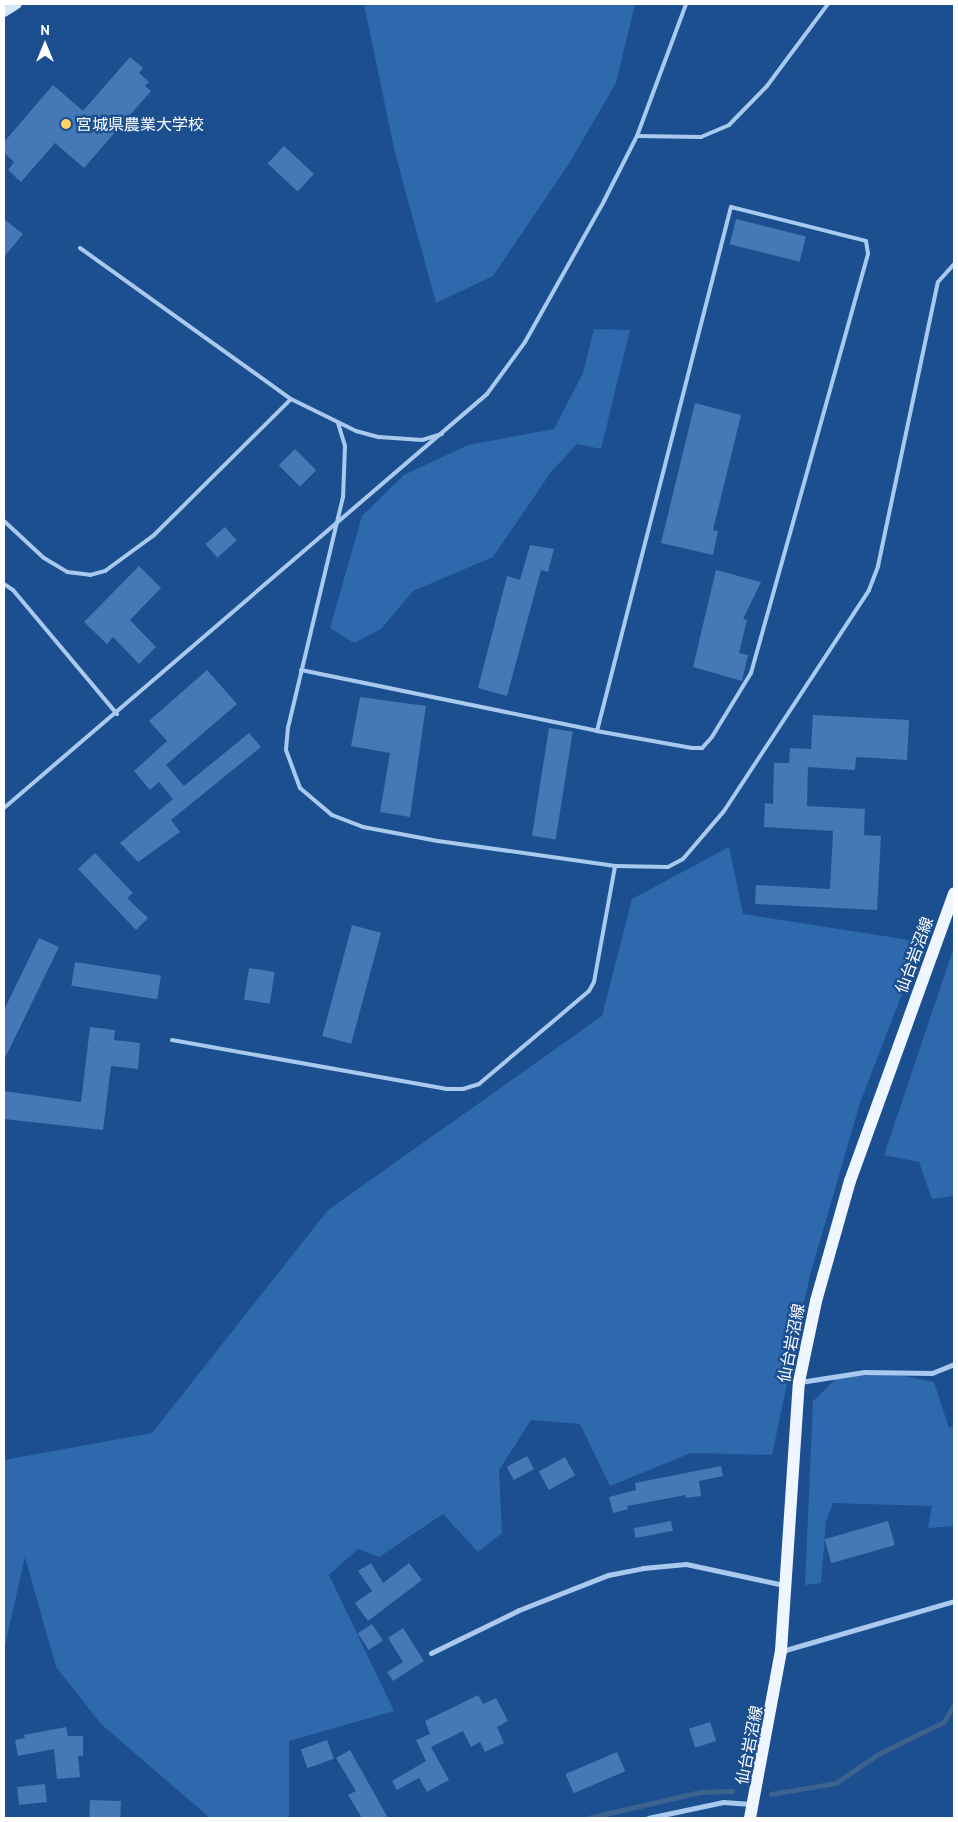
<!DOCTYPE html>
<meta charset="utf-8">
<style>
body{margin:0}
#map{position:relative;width:958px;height:1822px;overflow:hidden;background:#1b4f8f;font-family:"PT Sans","Noto Sans JP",sans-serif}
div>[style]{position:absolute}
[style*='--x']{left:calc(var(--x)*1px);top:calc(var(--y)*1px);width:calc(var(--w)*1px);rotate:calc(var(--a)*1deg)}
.green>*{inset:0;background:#2e69ad}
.stream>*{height:4.5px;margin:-2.25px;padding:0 2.25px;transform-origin:2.25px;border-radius:2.25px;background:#3c6290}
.building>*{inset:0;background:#4478b7;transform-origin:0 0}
.lane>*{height:4px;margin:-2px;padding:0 2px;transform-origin:2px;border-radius:2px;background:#a9c9ee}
.street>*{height:5px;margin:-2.5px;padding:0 2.5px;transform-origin:2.5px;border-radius:2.5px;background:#a9c9ee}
.secondary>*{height:10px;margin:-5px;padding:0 5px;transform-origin:5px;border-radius:5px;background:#d6e6fa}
.primary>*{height:12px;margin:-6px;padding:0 6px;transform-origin:6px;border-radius:6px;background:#f0f6ff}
.dots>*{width:14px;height:14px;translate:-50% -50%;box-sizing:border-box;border:2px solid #1b4f8f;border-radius:50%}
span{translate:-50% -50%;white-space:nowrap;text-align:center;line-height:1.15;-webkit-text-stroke:4.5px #1b4f8f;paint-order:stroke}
.poi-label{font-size:16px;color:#fff}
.left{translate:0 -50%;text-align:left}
.street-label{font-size:16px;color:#fff}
.frame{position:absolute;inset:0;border:5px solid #fff;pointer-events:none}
.north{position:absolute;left:20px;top:20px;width:50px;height:50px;-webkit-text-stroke:4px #1b4f8f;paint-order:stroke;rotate:0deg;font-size:14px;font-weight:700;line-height:20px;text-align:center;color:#fff}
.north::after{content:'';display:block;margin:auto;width:18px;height:22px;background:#fff;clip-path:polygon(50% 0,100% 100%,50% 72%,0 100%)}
</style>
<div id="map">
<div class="green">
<div style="clip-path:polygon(364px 4px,635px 4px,616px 83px,570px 162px,493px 276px,436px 303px,395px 153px)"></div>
<div style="clip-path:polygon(594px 329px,630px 330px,601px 449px,577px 444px,551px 472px,493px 557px,413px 591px,381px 629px,354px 643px,330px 628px,362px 516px,404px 475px,468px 445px,554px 429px,583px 373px)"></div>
<div style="clip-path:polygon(729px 847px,743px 914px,922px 942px,860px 1103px,810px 1275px,772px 1455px,691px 1453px,610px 1486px,580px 1424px,531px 1420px,499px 1470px,502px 1533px,478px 1552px,443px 1514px,379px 1557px,358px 1549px,329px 1575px,394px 1711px,289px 1741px,289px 1818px,210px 1818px,101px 1724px,56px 1667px,25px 1557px,4px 1650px,4px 1460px,152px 1433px,328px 1210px,602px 1016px,632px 899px)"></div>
<div style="clip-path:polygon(954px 947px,954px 1196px,932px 1199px,919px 1162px,884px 1155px)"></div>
<div style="clip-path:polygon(889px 1373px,934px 1382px,949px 1428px,954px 1426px,954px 1526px,928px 1528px,932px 1506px,833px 1503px,826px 1522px,821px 1583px,805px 1585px,813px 1401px,837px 1378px)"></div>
</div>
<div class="stream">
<div style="--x:771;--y:1794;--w:66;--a:-9.6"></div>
<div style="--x:836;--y:1783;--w:53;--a:-34.3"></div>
<div style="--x:880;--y:1753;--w:71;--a:-25.8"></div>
<div style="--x:944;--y:1722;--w:20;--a:-60"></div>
<div style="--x:588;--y:1818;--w:116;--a:-13"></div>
<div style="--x:701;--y:1792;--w:31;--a:-2"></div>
</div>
<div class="building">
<div style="clip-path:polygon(130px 57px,143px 68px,139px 73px,149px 82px,145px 86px,151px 91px,84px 168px,55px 143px,21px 182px,8px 170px,14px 162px,4px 153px,4px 142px,53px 85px,83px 111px)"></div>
<div style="left:284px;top:146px;width:41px;height:24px;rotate:43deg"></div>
<div style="clip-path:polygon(4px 219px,23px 234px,4px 257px)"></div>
<div style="left:736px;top:219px;width:72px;height:26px;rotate:14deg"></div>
<div style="clip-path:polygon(695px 403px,741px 415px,713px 530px,718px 531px,713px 555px,661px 543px)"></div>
<div style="left:295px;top:449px;width:30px;height:23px;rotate:45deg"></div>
<div style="left:225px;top:527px;width:18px;height:26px;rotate:49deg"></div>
<div style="clip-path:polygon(530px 545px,554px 549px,548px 572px,541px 570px,507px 696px,478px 688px,507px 576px,520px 580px)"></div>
<div style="clip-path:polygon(139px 566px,161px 588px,130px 620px,156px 647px,139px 664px,113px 637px,107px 644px,84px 622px)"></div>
<div style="clip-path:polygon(716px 570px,761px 582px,743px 619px,747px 620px,739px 653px,748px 655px,742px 681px,693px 667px)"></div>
<div style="clip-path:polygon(207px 670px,237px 704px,166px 765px,184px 786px,249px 733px,261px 747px,171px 820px,180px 832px,138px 862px,120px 843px,173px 799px,159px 782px,150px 790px,134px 771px,167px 741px,149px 721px)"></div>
<div style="clip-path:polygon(360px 697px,426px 706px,410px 817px,380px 812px,390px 753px,351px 746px)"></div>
<div style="clip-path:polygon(813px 715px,909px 720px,907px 760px,856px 757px,855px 770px,808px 767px,807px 806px,865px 809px,864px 835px,881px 836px,877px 910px,755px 904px,756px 885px,830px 889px,833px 831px,764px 827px,765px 803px,773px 804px,774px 763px,789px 763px,790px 748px,811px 749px)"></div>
<div style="left:549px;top:728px;width:24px;height:109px;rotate:9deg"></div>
<div style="clip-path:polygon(95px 853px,133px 893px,127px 898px,148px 918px,136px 930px,78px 869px)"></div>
<div style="left:352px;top:925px;width:30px;height:115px;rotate:15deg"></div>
<div style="clip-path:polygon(39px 938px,59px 947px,4px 1060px,4px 1010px)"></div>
<div style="left:75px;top:962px;width:87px;height:24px;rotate:9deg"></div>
<div style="left:249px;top:968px;width:26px;height:32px;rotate:9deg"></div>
<div style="clip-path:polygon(90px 1027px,115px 1030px,114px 1040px,140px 1043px,138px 1069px,111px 1066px,103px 1130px,4px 1119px,4px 1091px,81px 1102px)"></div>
<div style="left:527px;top:1456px;width:15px;height:23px;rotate:62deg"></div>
<div style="left:565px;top:1457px;width:21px;height:30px;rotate:61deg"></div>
<div style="clip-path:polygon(721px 1466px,723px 1476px,699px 1481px,701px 1496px,686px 1498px,686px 1495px,627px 1506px,628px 1509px,613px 1513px,609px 1497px,636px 1490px,635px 1483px)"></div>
<div style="left:671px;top:1521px;width:10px;height:38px;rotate:79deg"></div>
<div style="left:888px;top:1521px;width:25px;height:66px;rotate:74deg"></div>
<div style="clip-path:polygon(371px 1563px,383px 1583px,409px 1563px,422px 1580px,368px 1621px,355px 1603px,372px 1591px,358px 1571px)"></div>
<div style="left:372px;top:1624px;width:20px;height:17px;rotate:57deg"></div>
<div style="clip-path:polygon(403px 1628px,424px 1661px,393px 1681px,387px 1672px,403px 1662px,388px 1638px)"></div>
<div style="clip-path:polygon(478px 1695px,483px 1704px,496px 1698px,508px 1721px,497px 1727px,504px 1743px,485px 1752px,480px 1742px,471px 1747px,463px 1731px,431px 1747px,449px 1780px,427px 1792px,419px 1778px,397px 1790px,392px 1781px,426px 1761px,416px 1740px,430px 1734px,425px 1721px)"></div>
<div style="left:710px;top:1722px;width:20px;height:22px;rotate:72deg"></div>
<div style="clip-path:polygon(66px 1727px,68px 1736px,83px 1736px,83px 1756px,78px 1756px,80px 1777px,57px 1779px,54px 1749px,18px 1756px,15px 1740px,25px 1738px,24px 1735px)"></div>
<div style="left:327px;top:1740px;width:20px;height:28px;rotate:70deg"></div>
<div style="clip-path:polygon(350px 1750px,388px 1818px,362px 1818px,348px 1795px,356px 1791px,336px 1758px)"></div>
<div style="left:617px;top:1752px;width:21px;height:56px;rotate:67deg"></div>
<div style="left:45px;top:1784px;width:18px;height:28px;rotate:84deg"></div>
<div style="left:90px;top:1800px;width:31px;height:18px;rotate:2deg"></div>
</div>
<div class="lane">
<div style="--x:637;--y:136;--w:64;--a:0.9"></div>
<div style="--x:701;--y:137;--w:30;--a:-23"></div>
<div style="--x:729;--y:125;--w:54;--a:-45.7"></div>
<div style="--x:767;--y:86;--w:102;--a:-53.4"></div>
<div style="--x:731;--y:207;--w:139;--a:14.1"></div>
<div style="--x:866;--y:241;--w:13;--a:81"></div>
<div style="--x:868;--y:254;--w:435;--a:105.6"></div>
<div style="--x:751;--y:673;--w:75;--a:121.4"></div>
<div style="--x:712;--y:737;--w:15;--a:132"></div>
<div style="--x:702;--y:748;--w:10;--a:180"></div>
<div style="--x:692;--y:748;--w:97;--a:-169.9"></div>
<div style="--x:597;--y:731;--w:541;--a:-75.66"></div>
<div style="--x:80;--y:248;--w:259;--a:35.6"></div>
<div style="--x:291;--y:399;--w:72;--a:26.2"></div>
<div style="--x:356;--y:431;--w:24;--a:15"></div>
<div style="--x:379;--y:437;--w:43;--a:4"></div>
<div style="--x:422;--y:440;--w:21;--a:-17"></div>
<div style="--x:338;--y:423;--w:24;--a:73"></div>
<div style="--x:345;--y:446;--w:51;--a:92.2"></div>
<div style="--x:343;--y:497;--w:236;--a:103.4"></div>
<div style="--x:288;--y:727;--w:23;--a:95"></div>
<div style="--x:286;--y:750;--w:40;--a:69.8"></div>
<div style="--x:300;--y:788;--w:42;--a:40.2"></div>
<div style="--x:332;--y:815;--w:33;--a:21"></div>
<div style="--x:363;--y:827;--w:76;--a:10.6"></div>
<div style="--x:438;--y:841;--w:179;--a:8"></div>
<div style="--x:615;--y:866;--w:53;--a:1.1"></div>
<div style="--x:668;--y:867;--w:17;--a:-28"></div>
<div style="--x:683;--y:859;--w:63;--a:-49.5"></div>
<div style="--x:724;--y:811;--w:264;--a:-56.7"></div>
<div style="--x:869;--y:590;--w:26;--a:-69"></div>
<div style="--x:878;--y:566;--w:290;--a:-78.1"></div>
<div style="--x:938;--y:282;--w:24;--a:-48"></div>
<div style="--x:4;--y:521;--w:54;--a:42.8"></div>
<div style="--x:44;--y:558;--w:27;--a:31"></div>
<div style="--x:67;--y:572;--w:23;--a:7"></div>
<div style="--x:90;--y:575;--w:16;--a:-15"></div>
<div style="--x:105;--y:571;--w:59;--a:-36.1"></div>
<div style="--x:153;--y:536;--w:194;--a:-44.8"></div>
<div style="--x:4;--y:584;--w:11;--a:34"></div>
<div style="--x:13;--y:590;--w:162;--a:50"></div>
<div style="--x:301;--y:670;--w:302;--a:11.6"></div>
<div style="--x:4;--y:808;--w:636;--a:-40.6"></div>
<div style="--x:487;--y:394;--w:64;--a:-53.8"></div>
<div style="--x:525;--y:342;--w:162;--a:-60.7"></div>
<div style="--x:604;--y:201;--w:73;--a:-63.1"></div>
<div style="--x:637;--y:136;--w:141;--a:-69.6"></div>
<div style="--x:172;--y:1040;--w:278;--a:10.1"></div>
<div style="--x:446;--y:1089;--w:17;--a:0"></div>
<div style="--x:463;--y:1089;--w:17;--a:-17"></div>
<div style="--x:479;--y:1084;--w:144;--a:-40.2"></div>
<div style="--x:589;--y:991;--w:10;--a:-61"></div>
<div style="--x:594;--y:982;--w:118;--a:-79.7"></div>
</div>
<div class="street">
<div style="--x:800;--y:1382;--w:65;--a:-8.9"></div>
<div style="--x:864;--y:1372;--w:68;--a:0.8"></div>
<div style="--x:932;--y:1373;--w:24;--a:-22"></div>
<div style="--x:782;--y:1651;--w:179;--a:-16.2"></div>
<div style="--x:431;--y:1653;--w:98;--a:-26"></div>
<div style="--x:519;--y:1610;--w:96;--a:-21.5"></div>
<div style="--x:608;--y:1575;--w:36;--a:-11"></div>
<div style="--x:643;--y:1568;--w:43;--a:-5.3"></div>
<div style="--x:686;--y:1564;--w:100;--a:12.1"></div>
<div style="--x:648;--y:1818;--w:77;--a:-12"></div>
<div style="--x:723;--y:1802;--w:28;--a:4"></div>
</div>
<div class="secondary">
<div style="--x:4;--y:12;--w:15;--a:-32"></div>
</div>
<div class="primary">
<div style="--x:750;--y:1818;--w:170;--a:-79.5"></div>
<div style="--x:781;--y:1651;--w:270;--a:-86.2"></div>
<div style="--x:799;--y:1382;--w:83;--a:-78.1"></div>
<div style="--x:816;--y:1301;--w:125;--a:-74.2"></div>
<div style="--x:850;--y:1181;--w:306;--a:-70.1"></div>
</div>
<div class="dots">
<div style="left:66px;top:124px;background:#ffd166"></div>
</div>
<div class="poi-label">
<span class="left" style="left:76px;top:124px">宮城県農業大学校</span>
</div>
<div class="street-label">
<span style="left:914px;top:955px;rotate:-70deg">仙台岩沼線</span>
<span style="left:791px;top:1343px;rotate:-79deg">仙台岩沼線</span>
<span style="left:749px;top:1745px;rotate:-79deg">仙台岩沼線</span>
</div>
<div class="frame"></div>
<div class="north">N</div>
</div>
